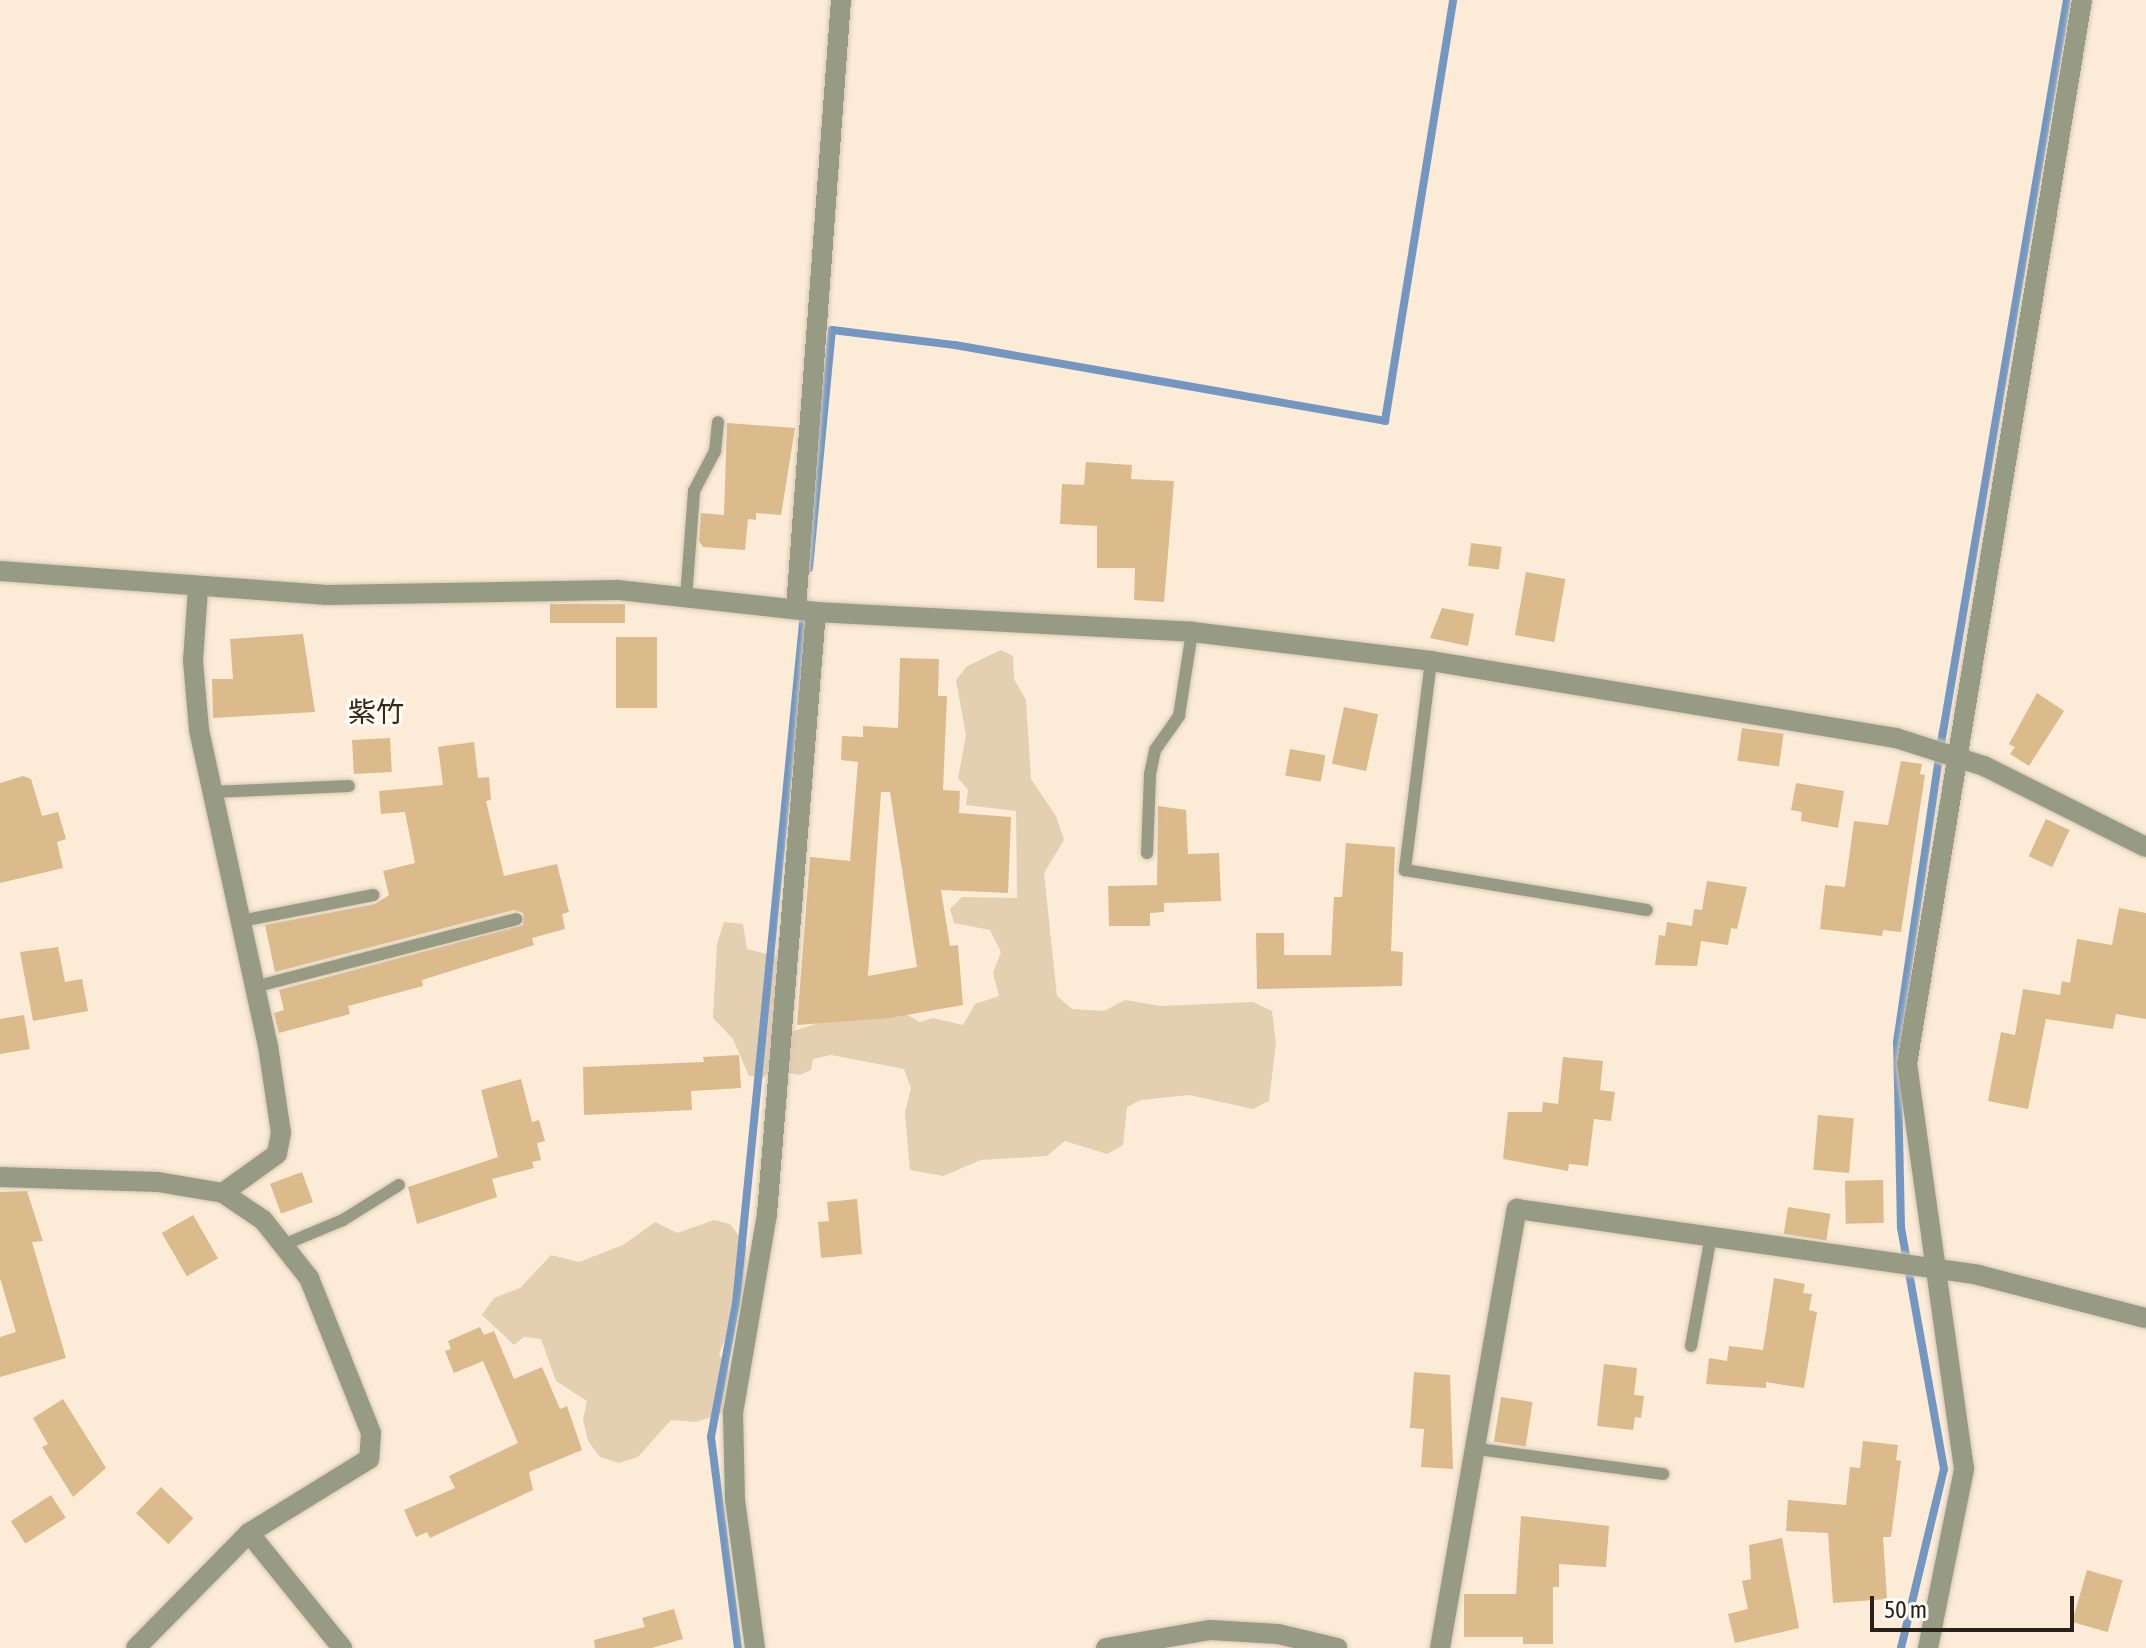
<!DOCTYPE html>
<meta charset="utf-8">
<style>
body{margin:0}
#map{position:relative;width:2146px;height:1648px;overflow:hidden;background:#fcecd7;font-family:"Asap Condensed","Noto Sans JP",sans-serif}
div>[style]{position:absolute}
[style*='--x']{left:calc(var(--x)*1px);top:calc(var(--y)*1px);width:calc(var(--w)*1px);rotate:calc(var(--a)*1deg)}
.green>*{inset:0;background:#e4cfb1}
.stream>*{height:8px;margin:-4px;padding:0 4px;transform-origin:4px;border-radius:4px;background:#7397c0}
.building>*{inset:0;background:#dbba8b;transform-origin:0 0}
.roads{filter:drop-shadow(0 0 2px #d6c8b5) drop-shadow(0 0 2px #d6c8b5)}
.service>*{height:12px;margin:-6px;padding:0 6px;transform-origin:6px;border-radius:6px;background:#989b84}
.minor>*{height:20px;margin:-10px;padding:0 10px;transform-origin:10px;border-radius:10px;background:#989b84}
span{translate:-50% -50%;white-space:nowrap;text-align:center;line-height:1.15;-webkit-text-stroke:6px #fffcf7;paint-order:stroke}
.quarter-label{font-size:28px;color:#352918}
.scale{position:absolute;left:1870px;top:1596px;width:204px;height:36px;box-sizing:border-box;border:4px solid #28221a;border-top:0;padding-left:10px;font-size:24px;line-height:28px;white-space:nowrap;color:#28221a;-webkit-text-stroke:6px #fffcf7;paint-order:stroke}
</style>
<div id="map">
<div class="green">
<div style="clip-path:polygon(1001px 650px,1013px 656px,1014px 679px,1026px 700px,1031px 779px,1056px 816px,1064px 840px,1044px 873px,1057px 996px,1072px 1009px,1104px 1011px,1125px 1000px,1161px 1006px,1253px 1002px,1272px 1011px,1276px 1043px,1269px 1101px,1253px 1109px,1189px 1095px,1141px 1100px,1127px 1107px,1123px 1145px,1107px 1154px,1065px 1141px,1047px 1156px,981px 1160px,943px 1176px,910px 1170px,905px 1113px,911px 1088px,904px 1069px,831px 1055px,813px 1059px,811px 1070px,800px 1075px,772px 1070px,762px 1078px,749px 1076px,733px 1039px,713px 1018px,717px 944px,724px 922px,743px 924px,747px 949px,779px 957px,775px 1037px,837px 1017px,904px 1013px,920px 1022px,933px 1018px,963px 1025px,975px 1004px,999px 996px,993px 973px,1001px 952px,990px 930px,954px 923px,950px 909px,962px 897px,1017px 898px,1016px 811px,966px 805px,968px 790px,958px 778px,966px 735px,956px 680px,967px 666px)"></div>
<div style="clip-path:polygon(714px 1220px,730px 1224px,747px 1246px,744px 1291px,719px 1354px,729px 1371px,723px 1413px,696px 1422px,671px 1420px,638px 1457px,619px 1463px,600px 1457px,588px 1441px,583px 1419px,587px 1401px,556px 1381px,541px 1339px,524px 1337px,514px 1345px,482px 1315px,494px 1298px,520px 1288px,551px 1255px,579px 1262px,623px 1245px,655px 1222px,677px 1233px)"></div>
</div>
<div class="stream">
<div style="--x:809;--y:568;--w:239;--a:-84.5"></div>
<div style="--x:832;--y:330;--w:124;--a:7"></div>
<div style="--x:955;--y:345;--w:437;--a:10"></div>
<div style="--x:1385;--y:421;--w:426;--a:-80.8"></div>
<div style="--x:738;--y:1648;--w:213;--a:-97.3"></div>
<div style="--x:711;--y:1437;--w:135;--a:-79.4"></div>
<div style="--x:736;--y:1304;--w:694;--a:-84.38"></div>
<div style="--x:1901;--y:1648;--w:184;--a:-76.5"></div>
<div style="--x:1944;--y:1469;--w:245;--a:-100.1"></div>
<div style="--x:1901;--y:1228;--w:186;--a:-91.2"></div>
<div style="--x:1897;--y:1042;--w:313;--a:-81.6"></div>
<div style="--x:1943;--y:732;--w:742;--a:-80.39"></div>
</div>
<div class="building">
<div style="clip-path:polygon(727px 423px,795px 428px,781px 515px,756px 513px,756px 520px,748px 519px,745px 550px,703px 547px,699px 541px,701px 513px,724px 515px)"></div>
<div style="clip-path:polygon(1086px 462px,1132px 465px,1131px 479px,1174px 481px,1164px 602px,1134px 600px,1135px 568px,1097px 568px,1097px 526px,1060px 524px,1062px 484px,1084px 485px)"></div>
<div style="left:1471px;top:543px;width:31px;height:23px;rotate:7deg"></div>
<div style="left:1526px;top:572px;width:40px;height:64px;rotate:10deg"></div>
<div style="left:550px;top:604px;width:75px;height:19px"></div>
<div style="clip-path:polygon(1442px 608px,1474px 614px,1468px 646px,1430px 638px)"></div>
<div style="clip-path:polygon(303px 634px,315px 712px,213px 718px,212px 679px,233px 679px,230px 639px)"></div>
<div style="left:616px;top:637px;width:41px;height:71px"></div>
<div style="clip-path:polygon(evenodd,900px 658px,939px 659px,938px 696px,947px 696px,943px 790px,960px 791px,959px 813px,1011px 817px,1008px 893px,941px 890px,950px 946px,958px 945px,963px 1005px,889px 1018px,797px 1025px,810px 857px,850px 861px,858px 762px,841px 760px,842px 736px,863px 737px,863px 726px,898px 728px,900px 658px,881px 792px,890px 792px,917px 967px,868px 976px,881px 792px)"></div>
<div style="clip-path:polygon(2037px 693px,2064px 711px,2029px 766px,2010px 754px,2015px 747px,2009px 744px)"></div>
<div style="left:1344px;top:707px;width:35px;height:58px;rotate:12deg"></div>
<div style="left:1742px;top:728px;width:42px;height:33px;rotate:8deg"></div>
<div style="left:390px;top:738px;width:34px;height:38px;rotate:87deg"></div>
<div style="clip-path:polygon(474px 742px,478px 778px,489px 777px,491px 800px,486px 801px,504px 876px,557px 864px,569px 912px,562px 914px,565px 929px,532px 938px,534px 945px,422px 980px,423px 986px,348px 1006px,350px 1014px,279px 1033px,274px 1013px,284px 1010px,279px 990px,523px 925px,523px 913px,514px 910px,275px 972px,265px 925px,375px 904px,389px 895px,383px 871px,415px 863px,405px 812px,381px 814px,379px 791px,443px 785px,438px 747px)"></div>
<div style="left:1290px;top:749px;width:36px;height:27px;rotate:10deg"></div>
<div style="clip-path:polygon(1901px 761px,1922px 764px,1920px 774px,1925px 775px,1901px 932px,1883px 930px,1882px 936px,1820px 929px,1825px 885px,1845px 887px,1854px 821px,1888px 825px)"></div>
<div style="clip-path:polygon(23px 776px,31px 779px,42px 816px,58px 812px,66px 839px,57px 842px,63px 868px,0 883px,0 783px)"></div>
<div style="clip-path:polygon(1796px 783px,1844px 791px,1838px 828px,1801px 821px,1802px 812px,1791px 810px)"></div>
<div style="clip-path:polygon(1158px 806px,1186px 810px,1188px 854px,1219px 853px,1221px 901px,1164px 903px,1164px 912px,1150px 913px,1150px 926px,1109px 926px,1108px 886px,1157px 885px)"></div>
<div style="left:2046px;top:819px;width:26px;height:41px;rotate:25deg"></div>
<div style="clip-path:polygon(1346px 843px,1395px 847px,1391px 951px,1403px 952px,1402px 986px,1257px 989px,1256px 933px,1284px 933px,1284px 955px,1331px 955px,1334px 897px,1342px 897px)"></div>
<div style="clip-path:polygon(1707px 881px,1747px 887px,1737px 929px,1731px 928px,1728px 945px,1701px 941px,1697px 966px,1655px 965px,1659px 935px,1665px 936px,1667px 922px,1692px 926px,1694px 909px,1702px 910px)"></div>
<div style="clip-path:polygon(2119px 908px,2146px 913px,2146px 1019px,2116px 1014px,2113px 1029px,2046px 1019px,2028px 1109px,1988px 1101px,2001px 1032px,2015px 1035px,2023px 989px,2060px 995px,2062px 981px,2070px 983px,2077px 939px,2112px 945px)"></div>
<div style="clip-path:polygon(58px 947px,65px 982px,82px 979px,88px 1011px,33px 1021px,20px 952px)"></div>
<div style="clip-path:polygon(24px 1015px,30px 1049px,0 1054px,0 1019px)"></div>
<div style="clip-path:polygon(739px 1055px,741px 1088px,691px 1091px,692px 1110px,584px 1115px,583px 1067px,704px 1062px,703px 1057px)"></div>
<div style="clip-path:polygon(1563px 1057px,1603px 1061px,1600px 1090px,1615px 1092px,1611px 1121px,1594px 1119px,1588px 1166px,1569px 1164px,1568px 1171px,1503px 1159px,1508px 1112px,1542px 1112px,1543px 1102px,1558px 1104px)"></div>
<div style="clip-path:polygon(521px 1079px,532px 1122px,539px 1120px,545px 1141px,537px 1143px,541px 1160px,532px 1162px,534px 1168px,492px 1179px,497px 1197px,417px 1224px,408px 1187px,498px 1157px,481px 1090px)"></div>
<div style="left:1818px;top:1115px;width:36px;height:55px;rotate:5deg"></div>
<div style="left:302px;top:1172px;width:32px;height:34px;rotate:70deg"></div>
<div style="left:1883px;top:1180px;width:43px;height:38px;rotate:89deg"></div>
<div style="clip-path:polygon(27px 1191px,43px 1241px,32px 1242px,66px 1358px,0 1377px,0 1337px,16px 1332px,0 1278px,0 1192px)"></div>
<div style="clip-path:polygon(857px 1199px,862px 1254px,821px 1258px,818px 1222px,829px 1221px,827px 1202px)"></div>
<div style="left:1788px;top:1207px;width:43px;height:27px;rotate:9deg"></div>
<div style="left:193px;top:1215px;width:50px;height:36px;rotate:60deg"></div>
<div style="clip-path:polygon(1774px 1278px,1805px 1284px,1803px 1293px,1812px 1294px,1809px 1310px,1817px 1312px,1804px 1388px,1766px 1382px,1766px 1388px,1706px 1384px,1709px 1358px,1727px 1361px,1729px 1346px,1763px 1350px)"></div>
<div style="clip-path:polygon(480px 1327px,484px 1335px,494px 1331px,514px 1379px,542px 1367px,560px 1409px,567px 1406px,582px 1450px,529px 1472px,533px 1490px,430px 1538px,427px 1532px,416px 1537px,404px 1510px,455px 1488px,449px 1476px,518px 1443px,483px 1361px,454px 1373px,445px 1351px,451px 1349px,448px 1341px)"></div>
<div style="clip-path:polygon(1604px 1364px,1637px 1368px,1634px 1395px,1644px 1396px,1641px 1418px,1635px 1417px,1633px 1430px,1597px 1426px)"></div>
<div style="clip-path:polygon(1414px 1372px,1450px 1375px,1453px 1469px,1421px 1467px,1424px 1429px,1410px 1428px)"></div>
<div style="left:1501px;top:1397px;width:32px;height:45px;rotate:9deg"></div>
<div style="clip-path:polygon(63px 1399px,106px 1468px,73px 1497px,42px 1447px,48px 1444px,33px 1418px)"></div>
<div style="clip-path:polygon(1863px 1441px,1898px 1445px,1896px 1460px,1901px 1461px,1891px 1537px,1883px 1537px,1887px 1599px,1833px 1603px,1828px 1533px,1786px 1531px,1788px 1500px,1846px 1505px,1850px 1467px,1860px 1468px)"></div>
<div style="left:161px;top:1487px;width:45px;height:36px;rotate:44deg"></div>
<div style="left:51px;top:1495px;width:27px;height:48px;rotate:57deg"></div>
<div style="clip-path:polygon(1521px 1516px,1609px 1526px,1606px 1567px,1559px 1564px,1559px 1587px,1553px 1587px,1553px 1644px,1523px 1644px,1523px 1637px,1464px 1637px,1464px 1594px,1516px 1594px)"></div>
<div style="clip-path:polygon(1782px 1538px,1799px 1628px,1735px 1643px,1728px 1614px,1748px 1609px,1742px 1581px,1751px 1579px,1749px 1545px)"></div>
<div style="left:2087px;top:1570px;width:37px;height:54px;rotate:16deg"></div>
<div style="clip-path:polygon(674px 1609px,683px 1639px,652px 1648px,595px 1648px,594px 1640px,645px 1627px,642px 1618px)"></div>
</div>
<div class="roads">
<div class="service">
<div style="--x:686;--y:598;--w:107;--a:-85.7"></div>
<div style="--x:694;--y:491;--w:45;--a:-62.3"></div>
<div style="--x:715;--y:451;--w:29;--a:-84"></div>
<div style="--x:1431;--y:661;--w:211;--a:97.1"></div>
<div style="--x:1405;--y:870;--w:245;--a:9.4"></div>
<div style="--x:212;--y:792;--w:137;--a:-2.5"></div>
<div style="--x:1147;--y:853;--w:79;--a:-87.8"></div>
<div style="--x:1150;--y:774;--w:25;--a:-78"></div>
<div style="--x:1155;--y:750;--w:42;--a:-54.8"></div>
<div style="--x:1179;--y:716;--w:85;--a:-81.2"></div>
<div style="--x:241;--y:921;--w:135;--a:-11.1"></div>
<div style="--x:254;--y:987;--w:271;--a:-14.5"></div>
<div style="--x:283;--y:1245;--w:65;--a:-22.6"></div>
<div style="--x:343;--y:1220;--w:66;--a:-32"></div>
<div style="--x:1691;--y:1346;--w:107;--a:-79.7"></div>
<div style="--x:1478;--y:1449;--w:187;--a:7.7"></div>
</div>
<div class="minor">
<div style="--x:0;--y:571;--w:328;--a:4.2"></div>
<div style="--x:327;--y:595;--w:291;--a:-1"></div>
<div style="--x:618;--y:590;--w:199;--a:6.3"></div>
<div style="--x:816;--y:612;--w:377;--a:3"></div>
<div style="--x:1192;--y:632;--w:241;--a:6.9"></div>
<div style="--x:1431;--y:661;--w:471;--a:9.4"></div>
<div style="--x:1896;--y:738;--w:92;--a:17.7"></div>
<div style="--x:1984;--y:766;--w:181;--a:26.6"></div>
<div style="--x:198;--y:589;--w:72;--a:94"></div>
<div style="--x:193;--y:661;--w:69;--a:85"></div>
<div style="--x:199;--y:730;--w:323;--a:77.7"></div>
<div style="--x:268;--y:1046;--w:88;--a:81.5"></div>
<div style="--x:281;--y:1133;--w:21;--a:101"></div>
<div style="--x:277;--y:1154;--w:67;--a:144.2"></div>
<div style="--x:796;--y:608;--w:610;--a:-85.77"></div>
<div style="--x:0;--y:1177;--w:158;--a:1.8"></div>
<div style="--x:158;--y:1182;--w:66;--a:9.6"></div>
<div style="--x:223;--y:1193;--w:48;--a:34"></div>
<div style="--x:263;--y:1220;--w:74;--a:51.6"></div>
<div style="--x:309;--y:1278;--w:167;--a:68.2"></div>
<div style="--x:371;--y:1433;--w:26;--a:94"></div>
<div style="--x:369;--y:1459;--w:141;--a:148.3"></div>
<div style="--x:249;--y:1533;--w:161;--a:134.5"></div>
<div style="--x:249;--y:1533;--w:148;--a:51"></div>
<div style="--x:755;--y:1648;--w:149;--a:-97.7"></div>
<div style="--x:735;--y:1500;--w:87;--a:-91.3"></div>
<div style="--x:733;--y:1413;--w:202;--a:-80.3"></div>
<div style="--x:767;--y:1214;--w:604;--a:-85.35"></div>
<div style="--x:1106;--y:1648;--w:106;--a:-9.8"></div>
<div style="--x:1210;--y:1630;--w:68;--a:3.4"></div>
<div style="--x:1278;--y:1634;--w:61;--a:13.3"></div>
<div style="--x:1440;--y:1648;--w:446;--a:-80.1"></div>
<div style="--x:1517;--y:1209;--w:466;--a:8.1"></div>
<div style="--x:1978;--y:1275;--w:173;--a:14.4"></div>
<div style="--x:1928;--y:1648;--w:183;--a:-78.6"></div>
<div style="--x:1964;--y:1469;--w:409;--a:-98"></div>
<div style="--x:1907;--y:1064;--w:1078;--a:-80.66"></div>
</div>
</div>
<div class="quarter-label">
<span style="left:376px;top:712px">紫竹</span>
</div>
<div class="scale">50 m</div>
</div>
